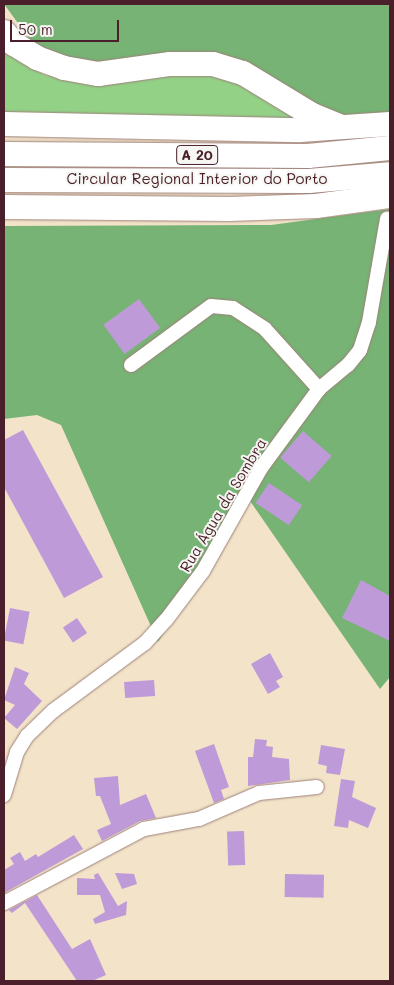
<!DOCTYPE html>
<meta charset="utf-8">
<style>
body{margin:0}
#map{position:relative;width:394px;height:985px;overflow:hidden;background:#f2e3c9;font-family:Mali,sans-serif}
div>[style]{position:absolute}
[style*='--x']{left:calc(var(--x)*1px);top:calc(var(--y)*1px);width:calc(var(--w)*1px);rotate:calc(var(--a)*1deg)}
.green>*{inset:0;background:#93d187}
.forest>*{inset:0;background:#76b374}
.building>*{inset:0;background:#bf9ad8;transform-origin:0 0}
.roads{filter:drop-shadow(0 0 1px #9e817a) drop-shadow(0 0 1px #9e817a)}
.street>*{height:14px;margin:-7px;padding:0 7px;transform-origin:7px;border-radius:7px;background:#fff}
.highway>*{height:24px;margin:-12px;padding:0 12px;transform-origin:12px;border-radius:12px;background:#fff}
span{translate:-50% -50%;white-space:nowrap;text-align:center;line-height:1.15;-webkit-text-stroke:4px #f6f6f2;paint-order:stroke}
.shield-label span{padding:1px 4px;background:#f6f6f2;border:1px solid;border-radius:4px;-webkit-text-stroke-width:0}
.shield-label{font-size:14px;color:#4a1f2b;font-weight:700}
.street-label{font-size:15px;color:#4a1f2b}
.frame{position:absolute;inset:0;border:5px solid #4a1f2b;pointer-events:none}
.scale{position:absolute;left:10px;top:20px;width:109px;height:22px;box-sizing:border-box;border:2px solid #4a1f2b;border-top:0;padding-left:6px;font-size:15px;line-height:18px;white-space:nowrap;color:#4a1f2b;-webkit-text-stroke:4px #f6f6f2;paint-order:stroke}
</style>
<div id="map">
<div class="green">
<div style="clip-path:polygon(4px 48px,18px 61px,45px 75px,76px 81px,191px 70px,246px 85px,300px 118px,4px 118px)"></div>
</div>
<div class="forest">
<div style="clip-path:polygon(4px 4px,390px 4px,390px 119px,339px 123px,246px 64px,78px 68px,31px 41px)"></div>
<div style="clip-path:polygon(390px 209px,390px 677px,380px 689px,248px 498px,158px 642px,61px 425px,37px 415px,4px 419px,4px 226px,271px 225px)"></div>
</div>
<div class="building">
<div style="left:139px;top:299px;width:36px;height:44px;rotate:54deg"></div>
<div style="clip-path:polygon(23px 430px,103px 577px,64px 598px,4px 487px,4px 440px)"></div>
<div style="left:303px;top:431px;width:38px;height:35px;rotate:41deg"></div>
<div style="left:269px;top:483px;width:40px;height:24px;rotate:34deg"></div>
<div style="clip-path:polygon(361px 580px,390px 596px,390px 641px,342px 618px)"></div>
<div style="left:10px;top:608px;width:20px;height:33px;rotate:11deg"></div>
<div style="left:77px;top:618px;width:18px;height:17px;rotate:56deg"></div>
<div style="clip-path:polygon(270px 653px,283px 677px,276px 681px,280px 687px,268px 694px,251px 664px)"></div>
<div style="clip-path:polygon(15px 667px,29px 673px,24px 684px,42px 701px,17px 729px,4px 718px,15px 705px,4px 700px)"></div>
<div style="left:154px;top:680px;width:16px;height:30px;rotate:86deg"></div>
<div style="clip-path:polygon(255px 739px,267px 740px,266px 746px,273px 747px,272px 757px,289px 759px,290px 780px,248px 786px,248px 757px,253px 757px)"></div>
<div style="clip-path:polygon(214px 744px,229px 787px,221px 790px,224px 799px,214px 803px,195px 751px)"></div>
<div style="clip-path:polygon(321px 745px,345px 749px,340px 775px,326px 773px,327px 766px,318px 764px)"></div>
<div style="clip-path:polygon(118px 776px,120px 805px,146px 794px,156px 818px,140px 821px,102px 841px,97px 830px,111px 824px,100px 796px,96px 796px,94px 778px)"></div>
<div style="clip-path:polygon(341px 779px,355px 781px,352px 797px,376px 808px,368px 828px,349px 820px,348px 828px,334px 826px)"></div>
<div style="left:244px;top:831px;width:34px;height:17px;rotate:88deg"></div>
<div style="clip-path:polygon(74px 835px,83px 849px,4px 893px,4px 870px,14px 864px,10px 858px,20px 852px,25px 861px,36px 854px,38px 857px)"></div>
<div style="clip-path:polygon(98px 873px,118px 906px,127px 901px,126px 915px,95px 924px,93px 919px,105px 912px,100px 895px,77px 895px,77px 878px,95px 879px,94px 875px)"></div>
<div style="clip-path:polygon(115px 873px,134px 874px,137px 884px,122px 889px)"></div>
<div style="left:285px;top:874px;width:39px;height:23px;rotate:1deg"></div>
<div style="clip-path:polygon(37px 895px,72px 949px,90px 939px,106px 975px,92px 981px,77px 981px,25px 903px,12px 913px,9px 910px)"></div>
</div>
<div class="roads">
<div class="street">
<div style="--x:131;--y:365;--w:99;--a:-36.4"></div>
<div style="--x:211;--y:306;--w:22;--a:5"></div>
<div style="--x:233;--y:308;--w:38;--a:33"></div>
<div style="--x:265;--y:329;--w:81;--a:48"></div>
<div style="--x:4;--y:795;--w:45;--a:-73.2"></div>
<div style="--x:17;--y:752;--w:19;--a:-58"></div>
<div style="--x:27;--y:736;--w:36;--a:-44"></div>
<div style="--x:53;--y:711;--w:114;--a:-36.5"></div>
<div style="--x:145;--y:643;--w:31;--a:-48"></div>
<div style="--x:166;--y:620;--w:61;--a:-52.9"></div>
<div style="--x:203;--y:571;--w:118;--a:-60.6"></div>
<div style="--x:261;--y:468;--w:98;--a:-53.7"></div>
<div style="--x:319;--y:389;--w:38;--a:-40"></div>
<div style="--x:348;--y:365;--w:19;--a:-51"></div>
<div style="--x:360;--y:350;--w:29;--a:-72"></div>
<div style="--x:369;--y:322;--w:105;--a:-80.1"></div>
<div style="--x:4;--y:903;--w:158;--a:-27.9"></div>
<div style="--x:144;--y:829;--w:56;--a:-10.3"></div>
<div style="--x:199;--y:819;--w:65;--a:-23.4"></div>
<div style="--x:259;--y:793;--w:58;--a:-5.9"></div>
</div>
<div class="highway">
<div style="--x:4;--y:32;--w:16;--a:50"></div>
<div style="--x:14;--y:44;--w:27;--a:31"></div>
<div style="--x:37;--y:58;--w:29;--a:20"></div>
<div style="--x:64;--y:68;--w:35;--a:10"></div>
<div style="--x:98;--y:74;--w:73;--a:-7.9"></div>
<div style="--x:170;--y:64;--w:43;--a:0"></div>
<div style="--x:213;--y:64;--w:31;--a:17"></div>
<div style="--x:243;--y:73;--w:81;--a:31.3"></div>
<div style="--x:312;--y:115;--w:29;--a:22"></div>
<div style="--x:4;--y:124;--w:296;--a:1.2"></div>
<div style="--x:300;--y:130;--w:90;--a:-3.8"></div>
<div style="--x:4;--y:154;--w:304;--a:0.4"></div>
<div style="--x:308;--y:156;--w:82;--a:-5.6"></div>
<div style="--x:4;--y:180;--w:305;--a:0.2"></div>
<div style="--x:309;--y:181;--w:81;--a:-4.9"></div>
<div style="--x:4;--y:207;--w:225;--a:0.5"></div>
<div style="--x:229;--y:209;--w:87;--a:-2"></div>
<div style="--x:316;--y:206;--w:75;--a:-7.7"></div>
</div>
</div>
<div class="shield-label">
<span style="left:197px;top:155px">A 20</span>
</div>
<div class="street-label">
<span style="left:197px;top:179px">Circular Regional Interior do Porto</span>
<span style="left:223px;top:505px;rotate:-59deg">Rua Água da Sombra</span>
</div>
<div class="frame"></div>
<div class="scale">50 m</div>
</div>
